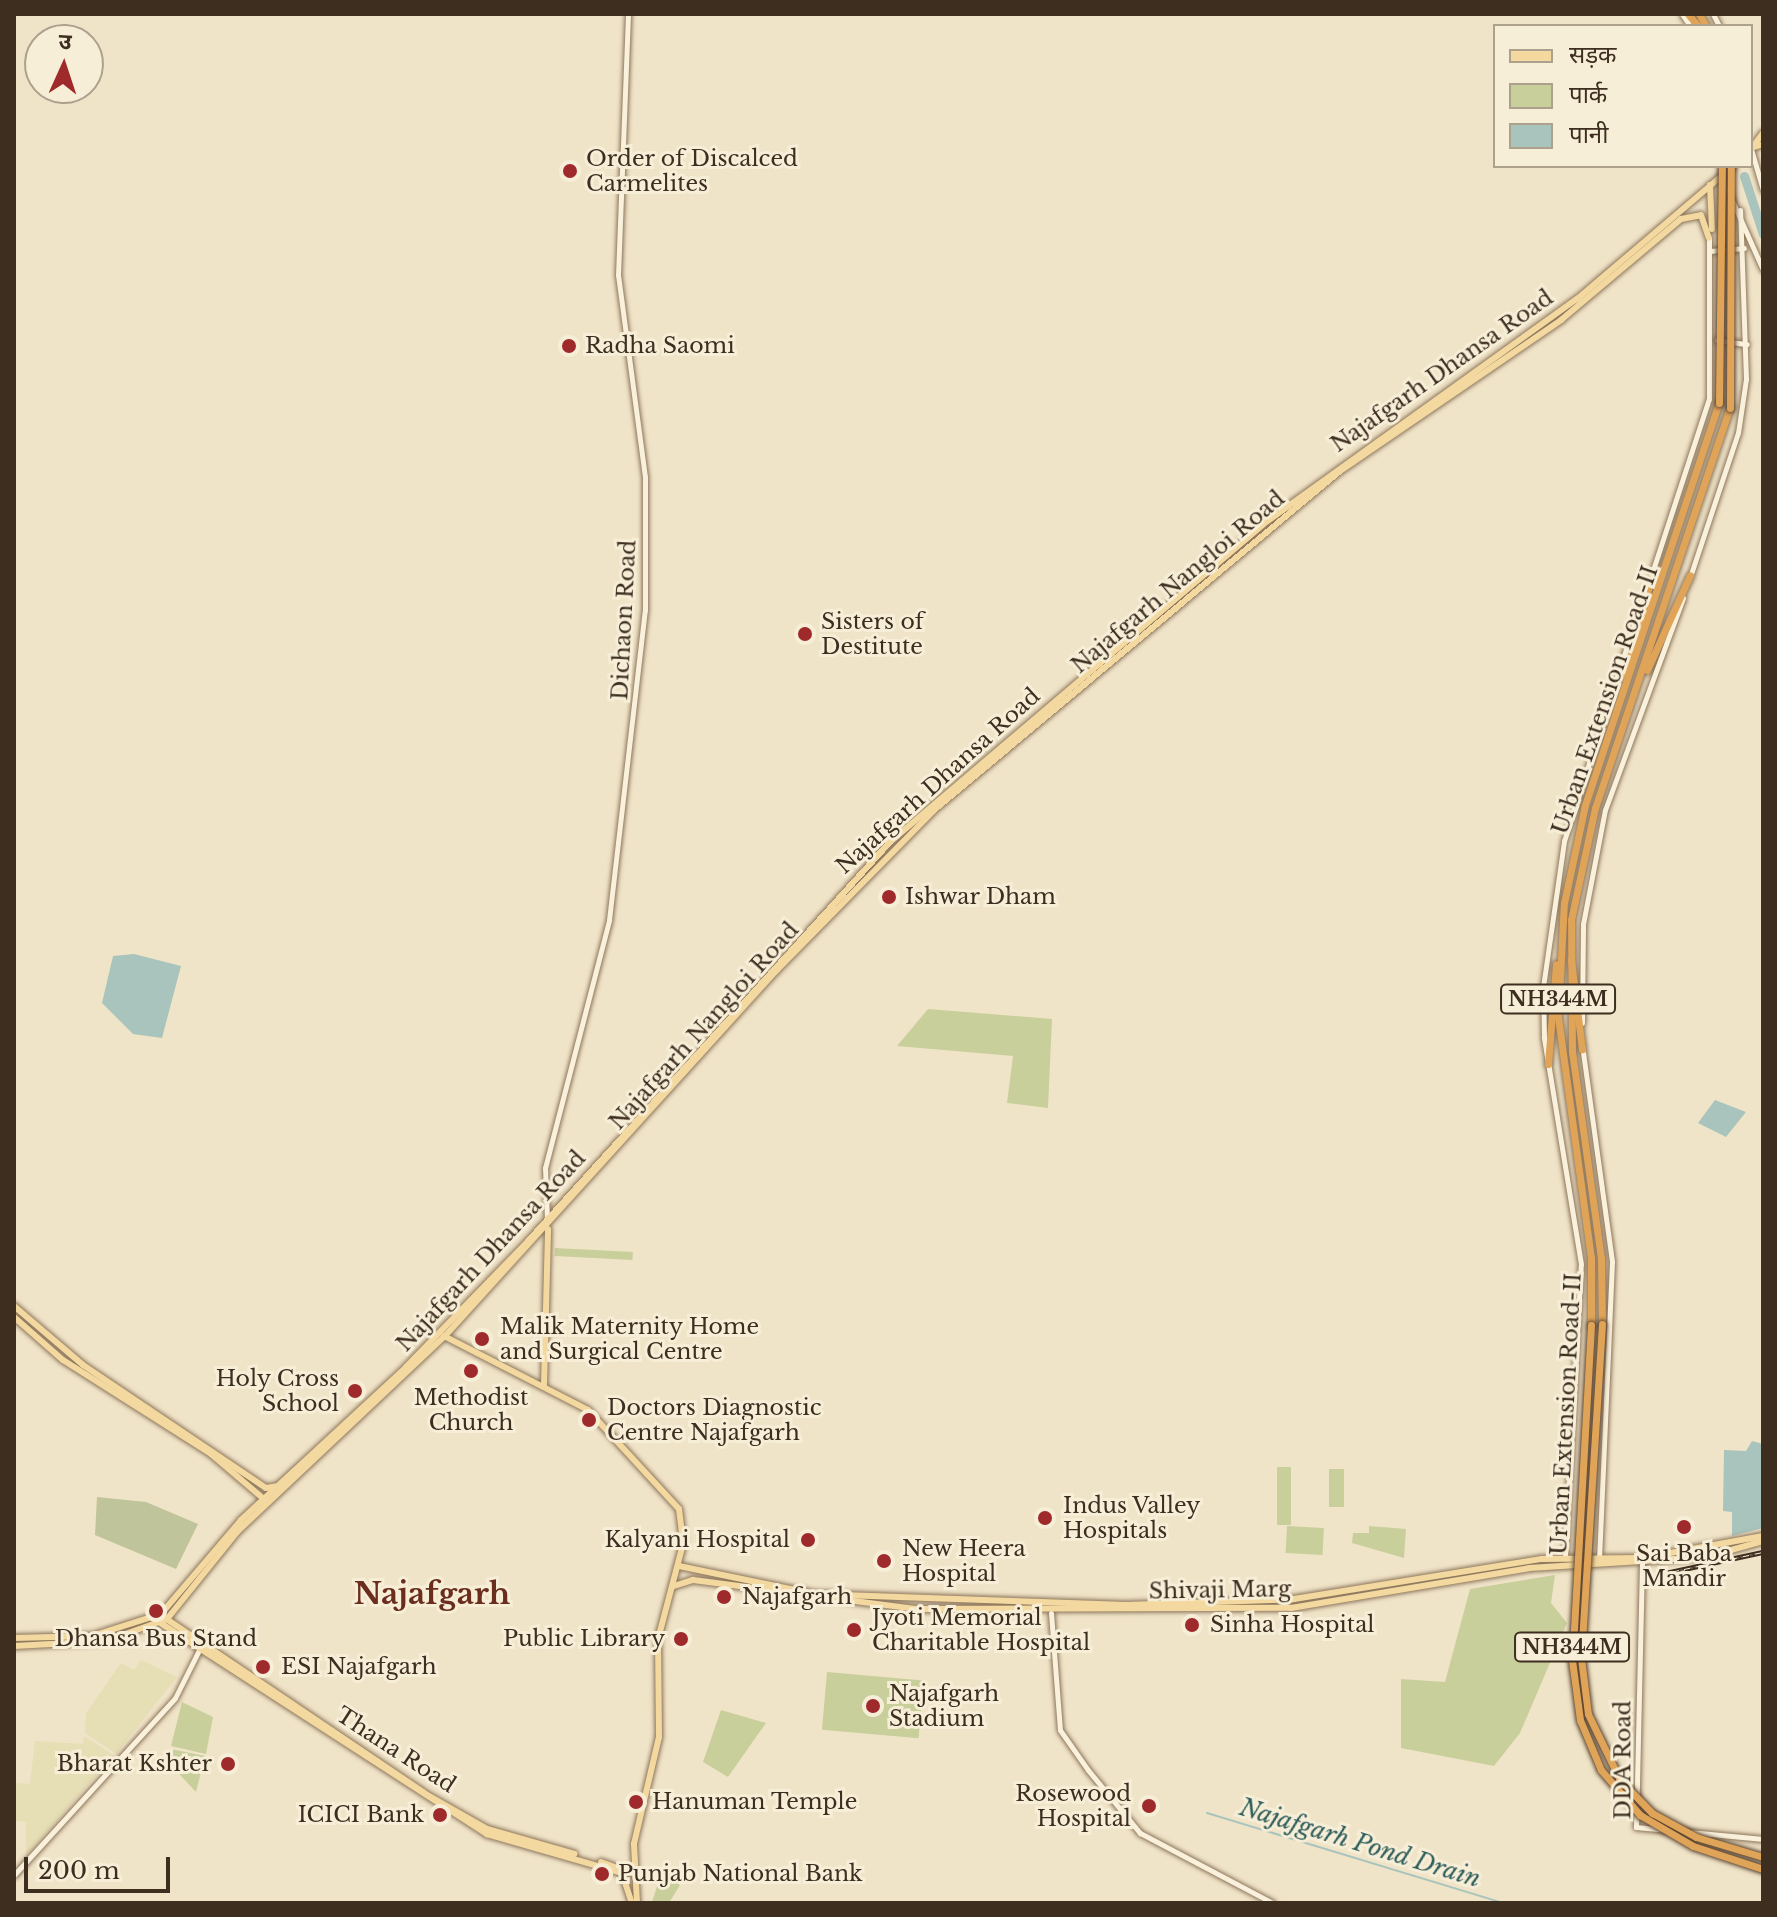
<!DOCTYPE html>
<meta charset="utf-8">
<style>
body{margin:0}
#map{position:relative;width:1777px;height:1917px;overflow:hidden;background:#f0e4c8;font-family:"Libre Baskerville","Noto Sans Devanagari",serif}
div>[style]{position:absolute}
[style*='--x']{left:calc(var(--x)*1px);top:calc(var(--y)*1px);width:calc(var(--w)*1px);rotate:calc(var(--a)*1deg)}
.farmland>*{inset:0;background:#e6deb5}
.green>*{inset:0;background:#c9cf9b;transform-origin:0 0}
.cemetery>*{inset:0;background:#bfc49a}
.water>*{inset:0;background:#a9c4bc}
.stream>*{height:2px;margin:-1px;padding:0 1px;transform-origin:1px;border-radius:1px;background:#a9c4bc}
.river>*{height:9px;margin:-4.5px;padding:0 4.5px;transform-origin:4.5px;border-radius:4.5px;background:#a9c4bc}
.roads{filter:drop-shadow(0 0 2px #8d765c) drop-shadow(0 0 2px #8d765c)}
.minor>*{height:5px;margin:-2.5px;padding:0 2.5px;transform-origin:2.5px;border-radius:2.5px;background:#faf1dc}
.major>*{height:6px;margin:-3px;padding:0 3px;transform-origin:3px;border-radius:3px;background:#f3d9a0}
.highway>*{height:7px;margin:-3.5px;padding:0 3.5px;transform-origin:3.5px;border-radius:3.5px;background:#e0a458}
.rail>*{height:5px;margin-top:-2.5px;transform-origin:0;background:repeating-linear-gradient(90deg,#f7eed8 0 6px,#3d2e20 0 12px);box-sizing:border-box;border-block:2px solid #3d2e20}
.bridges{filter:drop-shadow(0 0 2px #5b4430) drop-shadow(0 0 2px #5b4430)}
.highway-bridge>*{height:7px;margin:-3.5px;padding:0 3.5px;transform-origin:3.5px;border-radius:3.5px;background:#e0a458}
.dots>*{width:22px;height:22px;translate:-50% -50%;box-sizing:border-box;border:4px solid #f7eed8;border-radius:50%}
span{translate:-50% -50%;white-space:nowrap;text-align:center;line-height:1.15;-webkit-text-stroke:6px #f7eed8;paint-order:stroke}
.shield-label span{padding:2px 6px;background:#f7eed8;border:2px solid;border-radius:6px;-webkit-text-stroke-width:0}
.shield-label{font-size:20px;color:#3d2e20;font-weight:700}
.poi-label{font-size:22px;color:#3d2e20}
.left{translate:0 -50%;text-align:left}
.right{translate:-100% -50%;text-align:right}
.street-label{font-size:22px;color:#3d2e20}
.water-label{font-size:24px;color:#2f5d5a;font-style:italic}
.district-label{font-size:30px;color:#6b2e1e;font-weight:700}
.frame{position:absolute;inset:0;border:16px solid #3d2e20;pointer-events:none}
.legend{position:absolute;left:1493px;top:24px;width:260px;height:144px;box-sizing:border-box;background:#f7eed8;border:2px solid #ada18e;margin:0;padding:10px 14px;list-style:none;font-size:24px;color:#3d2e20}
.legend li{display:flex;align-items:center;gap:16px;height:40px}
.legend b{width:40px;border:2px solid #ada18e}
.north{position:absolute;left:24px;top:24px;width:80px;height:80px;box-sizing:border-box;background:#f7eed8;border:2px solid #ada18e;border-radius:50%;rotate:3deg;font-size:22px;font-weight:700;line-height:32px;text-align:center;color:#3d2e20}
.north::after{content:'';display:block;margin:auto;width:28px;height:36px;background:#9e2a2b;clip-path:polygon(50% 0,100% 100%,50% 72%,0 100%)}
.scale{position:absolute;left:24px;top:1857px;width:146px;height:36px;box-sizing:border-box;border:4px solid #3d2e20;border-top:0;padding-left:10px;font-size:24px;line-height:28px;white-space:nowrap;color:#3d2e20;-webkit-text-stroke:6px #f7eed8;paint-order:stroke}
</style>
<div id="map">
<div class="farmland">
<div style="clip-path:polygon(141px 1660px,177px 1677px,116px 1754px,85px 1733px,86px 1713px,121px 1663px,134px 1670px)"></div>
<div style="clip-path:polygon(84px 1736px,114px 1755px,26px 1856px,26px 1822px,14px 1821px,14px 1783px,30px 1784px,35px 1741px,83px 1744px)"></div>
</div>
<div class="green">
<div style="clip-path:polygon(928px 1009px,1052px 1019px,1048px 1108px,1007px 1103px,1013px 1056px,897px 1046px)"></div>
<div style="left:555px;top:1248px;width:78px;height:8px;rotate:3deg"></div>
<div style="left:1277px;top:1467px;width:14px;height:58px"></div>
<div style="left:1329px;top:1469px;width:15px;height:38px"></div>
<div style="left:1287px;top:1526px;width:37px;height:27px;rotate:3deg"></div>
<div style="clip-path:polygon(1369px 1526px,1406px 1529px,1404px 1558px,1352px 1543px,1353px 1533px,1369px 1533px)"></div>
<div style="clip-path:polygon(1555px 1575px,1551px 1603px,1567px 1623px,1520px 1733px,1494px 1766px,1401px 1748px,1401px 1679px,1445px 1682px,1470px 1589px)"></div>
<div style="left:827px;top:1672px;width:97px;height:58px;rotate:5deg"></div>
<div style="clip-path:polygon(182px 1702px,213px 1717px,206px 1754px,171px 1746px)"></div>
<div style="clip-path:polygon(721px 1710px,766px 1723px,728px 1777px,703px 1762px)"></div>
<div style="clip-path:polygon(171px 1749px,205px 1756px,196px 1792px,166px 1760px)"></div>
<div style="clip-path:polygon(661px 1874px,680px 1885px,669px 1903px,639px 1903px,652px 1902px)"></div>
</div>
<div class="cemetery">
<div style="clip-path:polygon(97px 1497px,146px 1502px,198px 1524px,176px 1569px,95px 1535px)"></div>
</div>
<div class="water">
<div style="clip-path:polygon(134px 954px,181px 966px,162px 1038px,133px 1034px,102px 1003px,113px 956px)"></div>
<div style="clip-path:polygon(1715px 1100px,1746px 1112px,1726px 1137px,1698px 1123px)"></div>
<div style="clip-path:polygon(1752px 1441px,1763px 1444px,1763px 1528px,1732px 1536px,1732px 1512px,1723px 1511px,1724px 1450px,1746px 1451px)"></div>
</div>
<div class="stream">
<div style="--x:1207;--y:1813;--w:310;--a:16.9"></div>
</div>
<div class="river">
<div style="--x:1744;--y:176;--w:61;--a:71.9"></div>
</div>
<div class="roads">
<div class="minor">
<div style="--x:1682;--y:14;--w:14;--a:56"></div>
<div style="--x:1713;--y:14;--w:13;--a:63"></div>
<div style="--x:1751;--y:149;--w:43;--a:73.7"></div>
<div style="--x:1723;--y:180;--w:98;--a:66"></div>
<div style="--x:1710;--y:251;--w:34;--a:-5"></div>
<div style="--x:1717;--y:340;--w:30;--a:8"></div>
<div style="--x:1690;--y:577;--w:152;--a:-71.6"></div>
<div style="--x:1738;--y:433;--w:55;--a:-81.6"></div>
<div style="--x:1746;--y:379;--w:169;--a:-92"></div>
<div style="--x:1650;--y:579;--w:189;--a:-71.9"></div>
<div style="--x:1709;--y:399;--w:161;--a:-90"></div>
<div style="--x:1582;--y:1023;--w:99;--a:-89.4"></div>
<div style="--x:1583;--y:924;--w:116;--a:-79.1"></div>
<div style="--x:1605;--y:810;--w:226;--a:-69.8"></div>
<div style="--x:1582;--y:1045;--w:219;--a:82.1"></div>
<div style="--x:1612;--y:1262;--w:296;--a:92.5"></div>
<div style="--x:547;--y:1219;--w:51;--a:-92.2"></div>
<div style="--x:545;--y:1168;--w:256;--a:-75.5"></div>
<div style="--x:609;--y:920;--w:312;--a:-83.4"></div>
<div style="--x:645;--y:610;--w:133;--a:-90"></div>
<div style="--x:645;--y:477;--w:204;--a:-97.6"></div>
<div style="--x:618;--y:275;--w:261;--a:-87.8"></div>
<div style="--x:1565;--y:1557;--w:293;--a:-86.9"></div>
<div style="--x:1581;--y:1264;--w:230;--a:-99.3"></div>
<div style="--x:1544;--y:1037;--w:50;--a:-91.1"></div>
<div style="--x:1543;--y:987;--w:148;--a:-81.8"></div>
<div style="--x:1564;--y:841;--w:253;--a:-72.1"></div>
<div style="--x:1642;--y:1563;--w:264;--a:91.3"></div>
<div style="--x:1636;--y:1827;--w:128;--a:5.4"></div>
<div style="--x:1051;--y:1613;--w:117;--a:85.6"></div>
<div style="--x:1060;--y:1730;--w:49;--a:55"></div>
<div style="--x:1088;--y:1770;--w:82;--a:50.5"></div>
<div style="--x:1140;--y:1833;--w:150;--a:27.8"></div>
<div style="--x:14;--y:1875;--w:239;--a:-47.7"></div>
<div style="--x:175;--y:1698;--w:56;--a:-63.4"></div>
</div>
<div class="major">
<div style="--x:1751;--y:148;--w:13;--a:-18"></div>
<div style="--x:1751;--y:149;--w:20;--a:-53"></div>
<div style="--x:1710;--y:185;--w:44;--a:87.4"></div>
<div style="--x:14;--y:1306;--w:91;--a:40.5"></div>
<div style="--x:83;--y:1365;--w:220;--a:33.9"></div>
<div style="--x:266;--y:1488;--w:11;--a:-10"></div>
<div style="--x:14;--y:1317;--w:65;--a:41.3"></div>
<div style="--x:63;--y:1360;--w:175;--a:32.4"></div>
<div style="--x:211;--y:1454;--w:71;--a:40.4"></div>
<div style="--x:444;--y:1336;--w:162;--a:27.2"></div>
<div style="--x:588;--y:1410;--w:134;--a:47.4"></div>
<div style="--x:679;--y:1509;--w:35;--a:83"></div>
<div style="--x:683;--y:1544;--w:98;--a:104.7"></div>
<div style="--x:658;--y:1639;--w:98;--a:89.4"></div>
<div style="--x:659;--y:1737;--w:110;--a:103.2"></div>
<div style="--x:634;--y:1844;--w:59;--a:87.1"></div>
<div style="--x:544;--y:1385;--w:156;--a:-88.5"></div>
<div style="--x:679;--y:1566;--w:138;--a:11.7"></div>
<div style="--x:814;--y:1594;--w:312;--a:2"></div>
<div style="--x:1126;--y:1605;--w:168;--a:-2"></div>
<div style="--x:1294;--y:1599;--w:251;--a:-9.2"></div>
<div style="--x:1542;--y:1559;--w:101;--a:-0.6"></div>
<div style="--x:1643;--y:1558;--w:122;--a:-10.4"></div>
<div style="--x:674;--y:1586;--w:20;--a:-18"></div>
<div style="--x:693;--y:1580;--w:226;--a:7.4"></div>
<div style="--x:917;--y:1609;--w:374;--a:-0.2"></div>
<div style="--x:1291;--y:1608;--w:241;--a:-9.5"></div>
<div style="--x:1529;--y:1568;--w:177;--a:-3.6"></div>
<div style="--x:1706;--y:1557;--w:59;--a:-15.7"></div>
<div style="--x:165;--y:1618;--w:313;--a:34"></div>
<div style="--x:424;--y:1793;--w:73;--a:29.7"></div>
<div style="--x:487;--y:1829;--w:91;--a:15.9"></div>
<div style="--x:159;--y:1622;--w:391;--a:32.9"></div>
<div style="--x:487;--y:1834;--w:141;--a:16.1"></div>
<div style="--x:622;--y:1873;--w:32;--a:72"></div>
<div style="--x:14;--y:1638;--w:78;--a:-1.5"></div>
<div style="--x:92;--y:1636;--w:72;--a:-17.7"></div>
<div style="--x:161;--y:1614;--w:123;--a:-49.6"></div>
<div style="--x:241;--y:1520;--w:225;--a:-42.8"></div>
<div style="--x:406;--y:1367;--w:177;--a:-45.9"></div>
<div style="--x:529;--y:1240;--w:537;--a:-47.79"></div>
<div style="--x:890;--y:842;--w:489;--a:-40.4"></div>
<div style="--x:1262;--y:525;--w:388;--a:-35.7"></div>
<div style="--x:1577;--y:299;--w:205;--a:-40.4"></div>
<div style="--x:14;--y:1646;--w:92;--a:-3.1"></div>
<div style="--x:106;--y:1641;--w:65;--a:-19.8"></div>
<div style="--x:167;--y:1619;--w:113;--a:-51.1"></div>
<div style="--x:238;--y:1531;--w:284;--a:-43.3"></div>
<div style="--x:445;--y:1336;--w:493;--a:-47.8"></div>
<div style="--x:776;--y:971;--w:224;--a:-45.5"></div>
<div style="--x:933;--y:811;--w:530;--a:-39.87"></div>
<div style="--x:1340;--y:471;--w:268;--a:-34.3"></div>
<div style="--x:1561;--y:320;--w:157;--a:-40.1"></div>
<div style="--x:1681;--y:219;--w:20;--a:-11"></div>
<div style="--x:1701;--y:215;--w:24;--a:71"></div>
<div style="--x:601;--y:1862;--w:32;--a:20"></div>
</div>
<div class="highway">
<div style="--x:1688;--y:14;--w:16;--a:50"></div>
<div style="--x:1699;--y:14;--w:14;--a:60"></div>
<div style="--x:1647;--y:670;--w:104;--a:-65.6"></div>
<div style="--x:1626;--y:674;--w:99;--a:-75.4"></div>
<div style="--x:1571;--y:960;--w:90;--a:83"></div>
<div style="--x:1548;--y:1064;--w:100;--a:-85.4"></div>
<div style="--x:1602;--y:1324;--w:66;--a:-90.9"></div>
<div style="--x:1601;--y:1258;--w:208;--a:-98"></div>
<div style="--x:1572;--y:1052;--w:132;--a:-90.4"></div>
<div style="--x:1571;--y:920;--w:115;--a:-77.9"></div>
<div style="--x:1595;--y:808;--w:422;--a:-71.4"></div>
<div style="--x:1591;--y:1325;--w:67;--a:-90"></div>
<div style="--x:1591;--y:1258;--w:244;--a:-97.8"></div>
<div style="--x:1558;--y:1016;--w:113;--a:-87"></div>
<div style="--x:1564;--y:903;--w:100;--a:-77.9"></div>
<div style="--x:1585;--y:805;--w:424;--a:-71.6"></div>
</div>
</div>
<div class="rail">
<div style="--x:1661;--y:1574;--w:104;--a:-12.2"></div>
</div>
<div class="bridges">
<div class="highway-bridge">
<div style="--x:1719;--y:403;--w:237;--a:-89.3"></div>
<div style="--x:1730;--y:408;--w:242;--a:-89.8"></div>
<div style="--x:1602;--y:1324;--w:335;--a:93.6"></div>
<div style="--x:1581;--y:1658;--w:56;--a:82.9"></div>
<div style="--x:1588;--y:1714;--w:73;--a:64.1"></div>
<div style="--x:1620;--y:1780;--w:46;--a:45.9"></div>
<div style="--x:1652;--y:1813;--w:50;--a:28.6"></div>
<div style="--x:1696;--y:1837;--w:70;--a:16.6"></div>
<div style="--x:1591;--y:1325;--w:336;--a:93.2"></div>
<div style="--x:1572;--y:1660;--w:61;--a:82.4"></div>
<div style="--x:1580;--y:1720;--w:54;--a:67.2"></div>
<div style="--x:1601;--y:1770;--w:60;--a:49.1"></div>
<div style="--x:1640;--y:1815;--w:61;--a:30.3"></div>
<div style="--x:1693;--y:1846;--w:74;--a:18.2"></div>
</div>
</div>
<div class="dots">
<div style="left:570px;top:171px;background:#9e2a2b"></div>
<div style="left:569px;top:346px;background:#9e2a2b"></div>
<div style="left:805px;top:634px;background:#9e2a2b"></div>
<div style="left:889px;top:897px;background:#9e2a2b"></div>
<div style="left:482px;top:1339px;background:#9e2a2b"></div>
<div style="left:471px;top:1371px;background:#9e2a2b"></div>
<div style="left:355px;top:1391px;background:#9e2a2b"></div>
<div style="left:589px;top:1420px;background:#9e2a2b"></div>
<div style="left:1045px;top:1518px;background:#9e2a2b"></div>
<div style="left:1684px;top:1527px;background:#9e2a2b"></div>
<div style="left:808px;top:1540px;background:#9e2a2b"></div>
<div style="left:884px;top:1561px;background:#9e2a2b"></div>
<div style="left:724px;top:1597px;background:#9e2a2b"></div>
<div style="left:156px;top:1611px;background:#9e2a2b"></div>
<div style="left:1192px;top:1625px;background:#9e2a2b"></div>
<div style="left:854px;top:1630px;background:#9e2a2b"></div>
<div style="left:681px;top:1639px;background:#9e2a2b"></div>
<div style="left:263px;top:1667px;background:#9e2a2b"></div>
<div style="left:873px;top:1706px;background:#9e2a2b"></div>
<div style="left:228px;top:1764px;background:#9e2a2b"></div>
<div style="left:636px;top:1802px;background:#9e2a2b"></div>
<div style="left:1149px;top:1806px;background:#9e2a2b"></div>
<div style="left:440px;top:1815px;background:#9e2a2b"></div>
<div style="left:602px;top:1874px;background:#9e2a2b"></div>
</div>
<div class="shield-label">
<span style="left:1558px;top:999px">NH344M</span>
<span style="left:1572px;top:1647px">NH344M</span>
</div>
<div class="poi-label">
<span class="left" style="left:586px;top:171px">Order of Discalced<br>Carmelites</span>
<span class="left" style="left:585px;top:346px">Radha Saomi</span>
<span class="left" style="left:821px;top:634px">Sisters of<br>Destitute</span>
<span class="left" style="left:905px;top:897px">Ishwar Dham</span>
<span class="left" style="left:500px;top:1339px">Malik Maternity Home<br>and Surgical Centre</span>
<span class="right" style="left:339px;top:1391px">Holy Cross<br>School</span>
<span style="left:471px;top:1410px">Methodist<br>Church</span>
<span class="left" style="left:607px;top:1420px">Doctors Diagnostic<br>Centre Najafgarh</span>
<span class="left" style="left:1063px;top:1518px">Indus Valley<br>Hospitals</span>
<span class="right" style="left:790px;top:1540px">Kalyani Hospital</span>
<span class="left" style="left:902px;top:1561px">New Heera<br>Hospital</span>
<span style="left:1684px;top:1566px">Sai Baba<br>Mandir</span>
<span class="left" style="left:742px;top:1597px">Najafgarh</span>
<span class="left" style="left:872px;top:1630px">Jyoti Memorial<br>Charitable Hospital</span>
<span class="left" style="left:1210px;top:1625px">Sinha Hospital</span>
<span style="left:156px;top:1639px">Dhansa Bus Stand</span>
<span class="right" style="left:665px;top:1639px">Public Library</span>
<span class="left" style="left:281px;top:1667px">ESI Najafgarh</span>
<span class="left" style="left:889px;top:1706px">Najafgarh<br>Stadium</span>
<span class="right" style="left:212px;top:1764px">Bharat Kshter</span>
<span class="right" style="left:1131px;top:1806px">Rosewood<br>Hospital</span>
<span class="left" style="left:652px;top:1802px">Hanuman Temple</span>
<span class="right" style="left:424px;top:1815px">ICICI Bank</span>
<span class="left" style="left:618px;top:1874px">Punjab National Bank</span>
</div>
<div class="street-label">
<span style="left:1442px;top:371px;rotate:-35deg">Najafgarh Dhansa Road</span>
<span style="left:1178px;top:582px;rotate:-40deg">Najafgarh Nangloi Road</span>
<span style="left:624px;top:620px;rotate:-87deg">Dichaon Road</span>
<span style="left:1605px;top:700px;rotate:-71deg">Urban Extension Road-II</span>
<span style="left:938px;top:781px;rotate:-42deg">Najafgarh Dhansa Road</span>
<span style="left:704px;top:1026px;rotate:-48deg">Najafgarh Nangloi Road</span>
<span style="left:491px;top:1251px;rotate:-47deg">Najafgarh Dhansa Road</span>
<span style="left:1566px;top:1414px;rotate:-87deg">Urban Extension Road-II</span>
<span style="left:1220px;top:1590px;rotate:-1deg">Shivaji Marg</span>
<span style="left:396px;top:1750px;rotate:33deg">Thana Road</span>
<span style="left:1623px;top:1760px;rotate:-90deg">DDA Road</span>
</div>
<div class="water-label">
<span style="left:1360px;top:1843px;rotate:17deg">Najafgarh Pond Drain</span>
</div>
<div class="district-label">
<span style="left:432px;top:1594px">Najafgarh</span>
</div>
<div class="frame"></div>
<ul class="legend">
<li><b style="height:10px;background:#f3d9a0"></b>सड़क</li>
<li><b style="height:22px;background:#c9cf9b"></b>पार्क</li>
<li><b style="height:22px;background:#a9c4bc"></b>पानी</li>
</ul>
<div class="north">उ</div>
<div class="scale">200 m</div>
</div>
